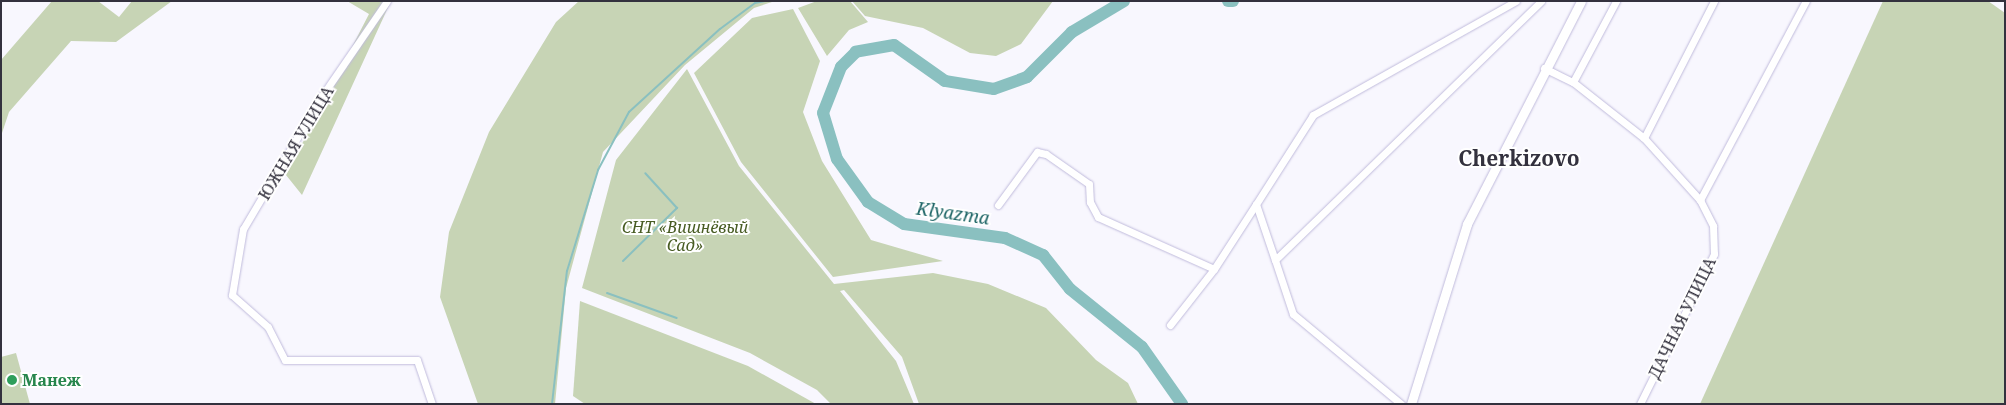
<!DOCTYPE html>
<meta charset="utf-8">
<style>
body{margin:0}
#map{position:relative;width:2006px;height:405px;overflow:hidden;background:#f8f7fe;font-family:"Noto Serif",serif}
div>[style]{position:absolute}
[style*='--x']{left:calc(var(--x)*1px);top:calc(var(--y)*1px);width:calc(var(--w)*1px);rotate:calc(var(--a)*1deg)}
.green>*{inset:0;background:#c7d4b5}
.stream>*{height:2px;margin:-1px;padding:0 1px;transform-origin:1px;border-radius:1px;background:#8ac0c0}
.river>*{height:12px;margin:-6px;padding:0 6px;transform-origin:6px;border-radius:6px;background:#8ac0c0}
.roads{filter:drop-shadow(0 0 1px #c0bbdc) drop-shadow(0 0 1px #c0bbdc)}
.minor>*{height:7px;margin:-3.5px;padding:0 3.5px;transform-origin:3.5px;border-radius:3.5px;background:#fff}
.major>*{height:9px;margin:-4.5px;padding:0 4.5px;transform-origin:4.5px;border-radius:4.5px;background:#fff}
.dots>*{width:14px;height:14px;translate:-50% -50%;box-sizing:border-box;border:2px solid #fff;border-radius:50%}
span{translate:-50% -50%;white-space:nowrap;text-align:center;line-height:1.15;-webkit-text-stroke:4px #fff;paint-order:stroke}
.street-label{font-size:16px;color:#33313e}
.park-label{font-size:16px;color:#485c23;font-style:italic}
.leisure-label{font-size:16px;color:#27864d;font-weight:700}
.left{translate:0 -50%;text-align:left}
.water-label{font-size:18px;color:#196263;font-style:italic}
.district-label{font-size:21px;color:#33313e;font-weight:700}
.frame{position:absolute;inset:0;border:2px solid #33313e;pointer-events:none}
</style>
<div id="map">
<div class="green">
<div style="clip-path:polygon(52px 1px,98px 1px,119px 17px,132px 1px,172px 1px,116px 42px,71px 41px,9px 112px,1px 136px,1px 60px)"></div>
<div style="clip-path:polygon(347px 1px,391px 1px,302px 195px,286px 175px,369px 14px)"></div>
<div style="clip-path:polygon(579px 1px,775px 1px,754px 8px,685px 65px,603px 152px,566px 288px,555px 404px,478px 404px,440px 297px,449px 232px,489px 132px,556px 22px)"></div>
<div style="clip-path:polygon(817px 1px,850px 1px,868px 22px,849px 30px,827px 56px,798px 8px)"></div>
<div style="clip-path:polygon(852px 1px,1053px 1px,1021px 44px,996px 56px,970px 53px,923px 28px,865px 16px)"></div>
<div style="clip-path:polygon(1883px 1px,1988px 1px,2005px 13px,2005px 404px,1700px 404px)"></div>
<div style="clip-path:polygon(793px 9px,820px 61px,803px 112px,822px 161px,871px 240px,943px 261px,833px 277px,741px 162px,694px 73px,752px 18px)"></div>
<div style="clip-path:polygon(687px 69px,739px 166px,834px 284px,933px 273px,988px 284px,1046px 308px,1096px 360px,1128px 383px,1138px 404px,919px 404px,902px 357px,844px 290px,840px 291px,896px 361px,914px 404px,831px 404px,817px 390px,750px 353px,582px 288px,616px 160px)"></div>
<div style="clip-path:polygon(580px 301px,748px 366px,816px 404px,585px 404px,573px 396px)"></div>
<div style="clip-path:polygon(16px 353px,30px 404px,1px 404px,1px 357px)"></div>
</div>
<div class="stream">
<div style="--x:623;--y:261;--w:76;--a:-44.5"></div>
<div style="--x:677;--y:208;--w:47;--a:-132.4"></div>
<div style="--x:607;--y:293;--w:74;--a:19.7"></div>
<div style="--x:552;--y:404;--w:134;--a:-83.6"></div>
<div style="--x:567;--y:271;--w:106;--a:-72.9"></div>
<div style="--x:598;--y:170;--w:66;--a:-61.9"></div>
<div style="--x:629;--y:112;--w:123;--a:-42.4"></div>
<div style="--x:720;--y:29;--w:44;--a:-36.6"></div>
<div style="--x:755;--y:3;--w:10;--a:-11"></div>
</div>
<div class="river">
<div style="--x:1124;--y:1;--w:61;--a:149.2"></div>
<div style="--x:1072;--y:32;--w:64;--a:135"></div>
<div style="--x:1027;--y:77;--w:35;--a:160"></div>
<div style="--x:994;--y:89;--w:50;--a:-170.7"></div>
<div style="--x:945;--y:81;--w:62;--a:-144.8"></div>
<div style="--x:894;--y:45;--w:39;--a:170"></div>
<div style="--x:856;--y:52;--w:21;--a:135"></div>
<div style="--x:841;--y:67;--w:49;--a:111.4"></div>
<div style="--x:823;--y:113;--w:48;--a:73.1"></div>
<div style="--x:837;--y:159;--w:53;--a:54.2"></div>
<div style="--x:868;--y:202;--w:42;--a:31.4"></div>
<div style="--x:904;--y:224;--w:102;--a:7.9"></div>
<div style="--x:1005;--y:238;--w:42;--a:24.1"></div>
<div style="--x:1043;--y:255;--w:43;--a:51.5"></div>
<div style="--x:1070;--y:289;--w:92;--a:38.9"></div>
<div style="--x:1142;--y:347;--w:70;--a:54.9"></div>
<div style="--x:1228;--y:1;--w:5;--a:0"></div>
</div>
<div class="roads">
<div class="minor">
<div style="--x:387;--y:1;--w:119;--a:124.4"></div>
<div style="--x:320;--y:99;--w:151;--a:120.6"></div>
<div style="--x:243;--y:229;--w:67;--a:99.5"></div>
<div style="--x:232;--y:295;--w:48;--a:41.6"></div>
<div style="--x:268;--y:327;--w:37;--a:63"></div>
<div style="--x:285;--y:360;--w:132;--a:0"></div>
<div style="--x:417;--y:360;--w:46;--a:71.2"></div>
<div style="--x:1516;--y:1;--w:233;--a:150.7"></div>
<div style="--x:1313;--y:115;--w:106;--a:122.6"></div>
<div style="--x:1256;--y:204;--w:59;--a:71.3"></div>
<div style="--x:1275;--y:260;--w:371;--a:-44.2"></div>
<div style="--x:1544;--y:68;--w:32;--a:26"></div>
<div style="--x:1573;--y:82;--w:90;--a:38.3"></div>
<div style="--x:1644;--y:138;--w:84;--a:47.9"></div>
<div style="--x:1700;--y:200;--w:29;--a:63"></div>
<div style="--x:1713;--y:226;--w:28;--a:88"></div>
<div style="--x:1714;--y:254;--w:167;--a:116.3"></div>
<div style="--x:1573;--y:82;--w:92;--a:-62"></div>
<div style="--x:1644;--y:138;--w:154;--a:-62.9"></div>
<div style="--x:1700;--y:200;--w:225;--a:-62"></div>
<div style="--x:998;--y:205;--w:66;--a:-53.7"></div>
<div style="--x:1037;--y:152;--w:9;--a:13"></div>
<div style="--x:1046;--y:154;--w:52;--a:34.9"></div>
<div style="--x:1089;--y:184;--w:18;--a:87"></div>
<div style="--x:1090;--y:202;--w:17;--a:62"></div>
<div style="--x:1098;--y:217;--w:127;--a:24.1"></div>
<div style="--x:1214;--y:269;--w:77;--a:-57.1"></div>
<div style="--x:1275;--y:260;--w:57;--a:71.6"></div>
<div style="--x:1293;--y:314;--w:141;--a:39.8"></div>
<div style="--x:1170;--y:325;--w:71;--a:-51.8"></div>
</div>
<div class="major">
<div style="--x:1411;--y:404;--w:189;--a:-72.7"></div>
<div style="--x:1467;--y:224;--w:250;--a:-62.9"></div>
</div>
</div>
<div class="dots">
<div style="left:12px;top:380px;background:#2e9e5b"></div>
</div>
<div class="street-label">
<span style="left:296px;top:143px;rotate:-59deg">ЮЖНАЯ УЛИЦА</span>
<span style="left:1682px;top:318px;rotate:-64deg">ДАЧНАЯ УЛИЦА</span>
</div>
<div class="park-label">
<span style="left:685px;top:236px">СНТ «Вишнёвый<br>Сад»</span>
</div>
<div class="leisure-label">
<span class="left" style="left:22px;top:380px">Манеж</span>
</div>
<div class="water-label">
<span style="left:953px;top:213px;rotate:8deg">Klyazma</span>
</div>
<div class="district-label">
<span style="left:1519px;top:158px">Cherkizovo</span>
</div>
<div class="frame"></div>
</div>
